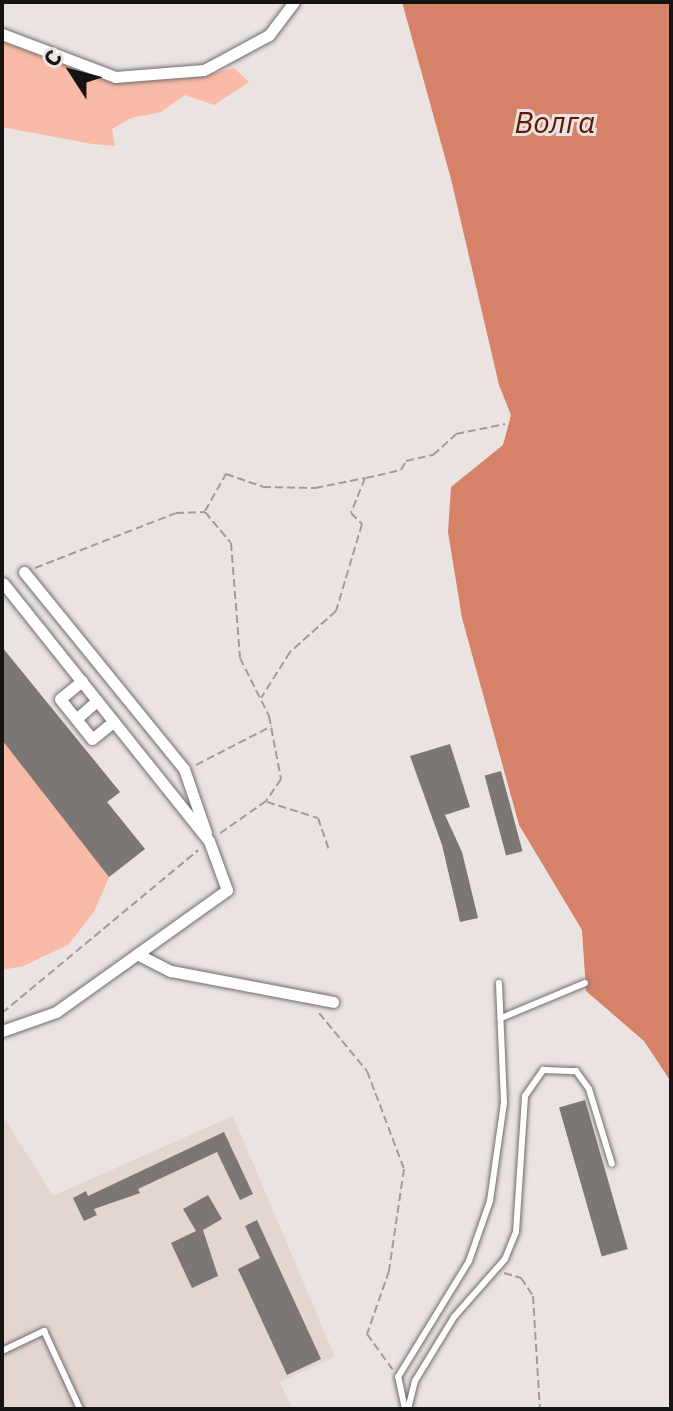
<!DOCTYPE html>
<meta charset="utf-8">
<style>
body{margin:0}
#map{position:relative;width:673px;height:1411px;overflow:hidden;background:#eae3e1;font-family:"IBM Plex Sans",sans-serif}
div>[style]{position:absolute}
[style*='--x']{left:calc(var(--x)*1px);top:calc(var(--y)*1px);width:calc(var(--w)*1px);rotate:calc(var(--a)*1deg)}
.built>*{inset:0;background:#e4d5d0}
.green>*{inset:0;background:#f9baa7}
.water>*{inset:0;background:#d58269}
.building>*{inset:0;background:#7c7674;transform-origin:0 0}
.path>*{height:2px;margin-top:-1px;transform-origin:0;background:repeating-linear-gradient(90deg,#a09b99 0 8px,transparent 0 12px)}
.roads{filter:drop-shadow(0 0 2px #726c6a) drop-shadow(0 0 2px #726c6a)}
.lane>*{height:6px;margin:-3px;padding:0 3px;transform-origin:3px;border-radius:3px;background:#fff}
.street>*{height:11px;margin:-5.5px;padding:0 5.5px;transform-origin:5.5px;border-radius:5.5px;background:#fff}
span{translate:-50% -50%;white-space:nowrap;text-align:center;line-height:1.15;-webkit-text-stroke:6px #eae3e1;paint-order:stroke}
.water-label{font-size:30px;color:#611700;font-style:italic}
.frame{position:absolute;inset:0;border:4px solid #161413;pointer-events:none}
.north{position:absolute;left:32px;top:32px;width:80px;height:80px;-webkit-text-stroke:6px #eae3e1;paint-order:stroke;rotate:306deg;font-size:22px;font-weight:700;line-height:32px;text-align:center;color:#161413}
.north::after{content:'';display:block;margin:auto;width:28px;height:36px;background:#161413;clip-path:polygon(50% 0,100% 100%,50% 72%,0 100%)}
</style>
<div id="map">
<div class="built">
<div style="clip-path:polygon(2px 1114px,53px 1196px,233px 1116px,335px 1357px,280px 1382px,292px 1409px,2px 1409px)"></div>
</div>
<div class="green">
<div style="clip-path:polygon(2px 41px,109px 81px,199px 77px,234px 68px,249px 82px,214px 105px,185px 95px,161px 112px,131px 118px,112px 129px,115px 146px,92px 144px,2px 127px)"></div>
<div style="clip-path:polygon(2px 647px,120px 792px,107px 802px,145px 849px,109px 877px,94px 912px,68px 945px,23px 966px,2px 970px)"></div>
</div>
<div class="water">
<div style="clip-path:polygon(402px 2px,671px 2px,671px 1082px,644px 1041px,586px 991px,582px 930px,519px 825px,462px 618px,448px 532px,451px 487px,503px 445px,511px 415px,499px 385px,451px 179px)"></div>
</div>
<div class="building">
<div style="clip-path:polygon(2px 647px,120px 792px,107px 802px,145px 849px,109px 877px,2px 740px)"></div>
<div style="clip-path:polygon(450px 744px,470px 807px,445px 815px,462px 852px,478px 918px,460px 922px,442px 845px,410px 756px)"></div>
<div style="left:501px;top:771px;width:83px;height:17px;rotate:75deg"></div>
<div style="left:585px;top:1100px;width:155px;height:27px;rotate:74deg"></div>
<div style="clip-path:polygon(224px 1132px,253px 1194px,240px 1200px,217px 1152px,138px 1189px,140px 1193px,94px 1209px,97px 1215px,84px 1221px,73px 1198px,86px 1191px,88px 1196px)"></div>
<div style="clip-path:polygon(208px 1195px,222px 1219px,203px 1230px,218px 1276px,192px 1288px,171px 1243px,196px 1231px,183px 1209px)"></div>
<div style="clip-path:polygon(257px 1220px,321px 1359px,287px 1375px,238px 1269px,260px 1258px,245px 1226px)"></div>
</div>
<div class="path">
<div style="--x:366;--y:478;--w:36;--a:-13"></div>
<div style="--x:401;--y:470;--w:10;--a:-61"></div>
<div style="--x:406;--y:461;--w:28;--a:-13"></div>
<div style="--x:433;--y:455;--w:31;--a:-42"></div>
<div style="--x:456;--y:434;--w:50;--a:-11.5"></div>
<div style="--x:205;--y:511;--w:43;--a:-60.4"></div>
<div style="--x:226;--y:474;--w:39;--a:19"></div>
<div style="--x:263;--y:487;--w:52;--a:1.1"></div>
<div style="--x:315;--y:488;--w:51;--a:-11.3"></div>
<div style="--x:365;--y:478;--w:38;--a:112"></div>
<div style="--x:351;--y:513;--w:16;--a:45"></div>
<div style="--x:362;--y:524;--w:91;--a:106.6"></div>
<div style="--x:336;--y:611;--w:62;--a:138.3"></div>
<div style="--x:290;--y:652;--w:54;--a:122.2"></div>
<div style="--x:35;--y:568;--w:151;--a:-21.3"></div>
<div style="--x:176;--y:513;--w:29;--a:-2"></div>
<div style="--x:205;--y:512;--w:40;--a:50"></div>
<div style="--x:231;--y:543;--w:115;--a:85.5"></div>
<div style="--x:240;--y:658;--w:65;--a:63.4"></div>
<div style="--x:269;--y:716;--w:64;--a:79.2"></div>
<div style="--x:281;--y:779;--w:27;--a:124"></div>
<div style="--x:266;--y:801;--w:57;--a:144.9"></div>
<div style="--x:196;--y:765;--w:85;--a:-27.2"></div>
<div style="--x:267;--y:802;--w:53;--a:17.4"></div>
<div style="--x:318;--y:818;--w:34;--a:71"></div>
<div style="--x:2;--y:1013;--w:255;--a:-39.7"></div>
<div style="--x:319;--y:1013;--w:75;--a:50.4"></div>
<div style="--x:367;--y:1071;--w:105;--a:69.3"></div>
<div style="--x:404;--y:1169;--w:103;--a:98.4"></div>
<div style="--x:389;--y:1271;--w:67;--a:109.2"></div>
<div style="--x:367;--y:1334;--w:44;--a:54.2"></div>
<div style="--x:504;--y:1273;--w:18;--a:16"></div>
<div style="--x:521;--y:1278;--w:22;--a:56"></div>
<div style="--x:533;--y:1296;--w:113;--a:86.5"></div>
</div>
<div class="roads">
<div class="lane">
<div style="--x:501;--y:1018;--w:91;--a:-22.6"></div>
<div style="--x:2;--y:1351;--w:47;--a:-25.5"></div>
<div style="--x:44;--y:1331;--w:86;--a:65.2"></div>
<div style="--x:405;--y:1409;--w:33;--a:-102"></div>
<div style="--x:398;--y:1377;--w:136;--a:-58.5"></div>
<div style="--x:469;--y:1261;--w:64;--a:-70.7"></div>
<div style="--x:490;--y:1201;--w:99;--a:-81.9"></div>
<div style="--x:504;--y:1103;--w:120;--a:-92.4"></div>
<div style="--x:408;--y:1409;--w:29;--a:-76"></div>
<div style="--x:415;--y:1381;--w:75;--a:-58.6"></div>
<div style="--x:454;--y:1317;--w:77;--a:-48.7"></div>
<div style="--x:505;--y:1259;--w:29;--a:-68"></div>
<div style="--x:516;--y:1232;--w:136;--a:-86.2"></div>
<div style="--x:525;--y:1096;--w:32;--a:-55"></div>
<div style="--x:543;--y:1070;--w:33;--a:2"></div>
<div style="--x:576;--y:1071;--w:22;--a:54"></div>
<div style="--x:589;--y:1089;--w:78;--a:73"></div>
</div>
<div class="street">
<div style="--x:2;--y:34;--w:121;--a:20.8"></div>
<div style="--x:115;--y:77;--w:89;--a:-4.5"></div>
<div style="--x:204;--y:70;--w:74;--a:-28.3"></div>
<div style="--x:269;--y:35;--w:41;--a:-52.9"></div>
<div style="--x:24;--y:572;--w:254;--a:50.9"></div>
<div style="--x:184;--y:769;--w:68;--a:71"></div>
<div style="--x:82;--y:681;--w:28;--a:141"></div>
<div style="--x:60;--y:699;--w:51;--a:51.3"></div>
<div style="--x:92;--y:739;--w:28;--a:-39"></div>
<div style="--x:76;--y:719;--w:28;--a:-41"></div>
<div style="--x:137;--y:954;--w:38;--a:27"></div>
<div style="--x:171;--y:971;--w:165;--a:10.8"></div>
<div style="--x:2;--y:1031;--w:57;--a:-19.4"></div>
<div style="--x:56;--y:1012;--w:210;--a:-35.5"></div>
<div style="--x:227;--y:890;--w:52;--a:-110.2"></div>
<div style="--x:209;--y:841;--w:330;--a:-128.6"></div>
</div>
</div>
<div class="water-label">
<span style="left:555px;top:122px">Волга</span>
</div>
<div class="frame"></div>
<div class="north">С</div>
</div>
